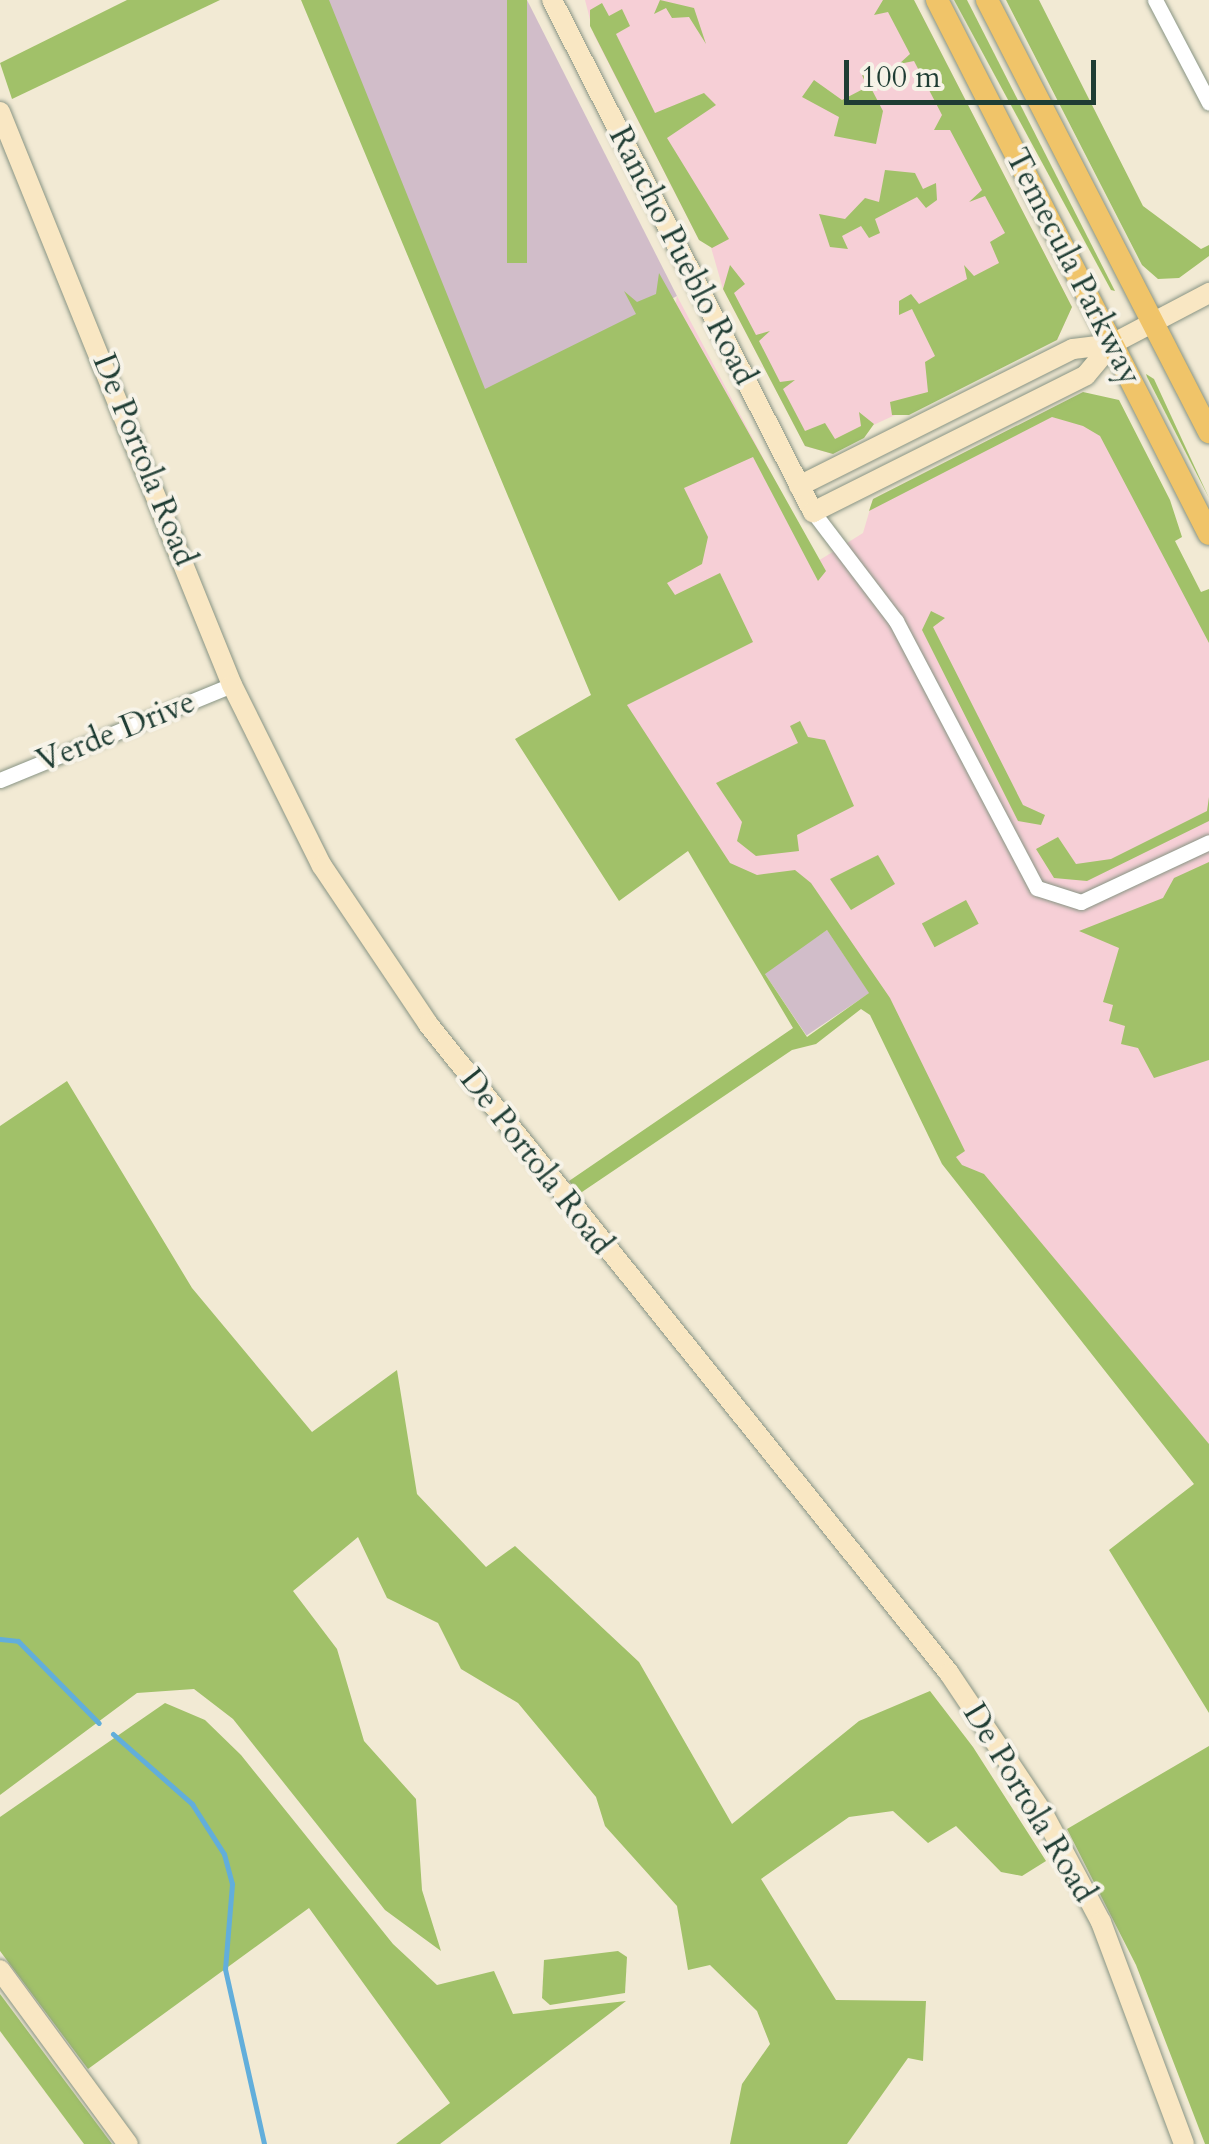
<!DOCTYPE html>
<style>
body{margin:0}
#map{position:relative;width:1209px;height:2144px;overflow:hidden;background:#f2ead4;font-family:Cardo,serif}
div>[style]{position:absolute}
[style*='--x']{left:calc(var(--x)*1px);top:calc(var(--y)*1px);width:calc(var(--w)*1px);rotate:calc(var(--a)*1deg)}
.built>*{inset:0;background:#f6cfd6}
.industrial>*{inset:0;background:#d1bdc9;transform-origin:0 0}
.green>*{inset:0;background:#a1c169;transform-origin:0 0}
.stream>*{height:5px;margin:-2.5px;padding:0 2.5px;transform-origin:2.5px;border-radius:2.5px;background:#62aedb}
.roads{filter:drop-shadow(0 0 2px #889484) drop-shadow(0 0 2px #889484)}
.street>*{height:15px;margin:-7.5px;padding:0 7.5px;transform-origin:7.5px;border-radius:7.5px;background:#fff}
.secondary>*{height:20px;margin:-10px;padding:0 10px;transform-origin:10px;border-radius:10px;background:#f9e7c3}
.primary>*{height:22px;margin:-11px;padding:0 11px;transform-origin:11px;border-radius:11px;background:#f0c469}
span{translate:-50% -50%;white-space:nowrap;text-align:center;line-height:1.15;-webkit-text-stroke:8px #f7f3e8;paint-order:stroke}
.street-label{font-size:32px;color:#1f3d34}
.scale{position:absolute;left:844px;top:60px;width:252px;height:45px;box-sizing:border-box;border:5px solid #1f3d34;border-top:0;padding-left:12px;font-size:30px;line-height:35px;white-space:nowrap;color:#1f3d34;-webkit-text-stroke:8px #f7f3e8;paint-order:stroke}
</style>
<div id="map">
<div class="built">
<div style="clip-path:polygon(585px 0,914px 0,1072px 307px,1057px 340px,867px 428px,833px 454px,805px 446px,723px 289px,710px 244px,699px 240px,594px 35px)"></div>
<div style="clip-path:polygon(677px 296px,818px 561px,863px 533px,873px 499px,1083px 392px,1209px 608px,1209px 1483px,948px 1155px,869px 993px,826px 931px,765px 974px,599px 689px)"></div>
</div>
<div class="industrial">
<div style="clip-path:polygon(313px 0,527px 0,677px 296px,475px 404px)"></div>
<div style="left:827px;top:930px;width:76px;height:76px;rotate:56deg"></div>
</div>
<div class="green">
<div style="clip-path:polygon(127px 0,220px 0,12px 99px,0 63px)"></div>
<div style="clip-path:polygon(evenodd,301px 0,329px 0,485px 389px,636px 314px,624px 291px,637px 302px,656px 294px,659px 273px,826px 571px,818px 581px,753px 457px,684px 488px,708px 537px,702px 564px,667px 583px,675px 595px,720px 573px,753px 642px,627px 705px,730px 863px,757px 875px,795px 870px,811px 883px,890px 998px,965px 1151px,956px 1157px,962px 1165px,984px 1174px,1209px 1444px,1209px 1713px,1109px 1550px,1194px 1484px,942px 1164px,870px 1015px,861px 1009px,816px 1044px,792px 1050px,579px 1194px,569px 1181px,793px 1028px,688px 851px,619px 901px,515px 739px,591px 695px,301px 0,827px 930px,869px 993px,807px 1037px,765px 974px,827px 930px)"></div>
<div style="left:507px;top:0;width:20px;height:263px"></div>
<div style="clip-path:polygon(660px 0,694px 8px,706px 44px,689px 17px,672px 18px,666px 8px,654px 14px)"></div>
<div style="clip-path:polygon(883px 0,914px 0,1072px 307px,1057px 340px,909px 415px,892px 415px,890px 402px,928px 392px,925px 362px,935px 356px,912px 309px,899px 315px,899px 301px,911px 294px,919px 304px,967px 279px,964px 265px,974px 276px,999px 263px,990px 242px,1005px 233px,985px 196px,969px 202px,982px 190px,950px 130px,934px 130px,942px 115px,914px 61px,899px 64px,910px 54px,888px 12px,874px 15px)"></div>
<div style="clip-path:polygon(954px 0,967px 0,1115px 291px,1111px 290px)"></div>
<div style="clip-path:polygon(1006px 0,1039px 0,1143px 206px,1201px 249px,1209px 245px,1209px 256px,1179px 278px,1158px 279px,1142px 265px)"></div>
<div style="clip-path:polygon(602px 3px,609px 16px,622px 9px,630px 26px,616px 34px,655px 113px,704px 93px,716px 105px,667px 138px,729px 239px,712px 248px,699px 240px,590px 26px,590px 10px)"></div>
<div style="clip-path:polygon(862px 75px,885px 81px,872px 90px,883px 111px,876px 144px,834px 136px,839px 117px,802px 97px,814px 80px,842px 100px,867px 87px)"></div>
<div style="clip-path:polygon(885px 170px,915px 173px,923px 189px,936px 183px,937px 200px,926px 208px,917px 197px,875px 219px,880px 233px,869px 238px,861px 226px,842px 236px,848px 249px,830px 247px,819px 214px,845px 219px,865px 198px,879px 202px)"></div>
<div style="clip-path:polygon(730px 265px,745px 284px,734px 293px,756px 335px,770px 331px,759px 341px,780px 382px,795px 380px,783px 389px,805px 431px,825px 423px,835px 439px,861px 426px,859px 412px,874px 424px,864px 438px,833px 454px,805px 446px,723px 289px)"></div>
<div style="clip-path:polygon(1146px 374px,1154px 379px,1209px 498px,1147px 377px)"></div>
<div style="clip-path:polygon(1083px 392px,1119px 400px,1170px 500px,1182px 537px,1175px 541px,1201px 592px,1209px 589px,1209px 643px,1100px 436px,1083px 426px,1052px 417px,869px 511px,873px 499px)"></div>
<div style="clip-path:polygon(931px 611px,945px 618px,933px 627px,1023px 805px,1045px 815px,1041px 825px,1018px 821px,922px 630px)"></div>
<div style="clip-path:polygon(800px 721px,808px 737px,825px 740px,854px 806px,797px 835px,799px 851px,756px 856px,737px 841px,742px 822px,716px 783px,798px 743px,790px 726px)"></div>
<div style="clip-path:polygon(1209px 797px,1209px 821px,1087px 881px,1054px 878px,1036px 849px,1058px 837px,1076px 864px,1111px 859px,1207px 811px)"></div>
<div style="clip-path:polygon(878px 855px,895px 884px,851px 910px,830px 879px)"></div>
<div style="clip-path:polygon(1209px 862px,1209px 1060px,1154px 1078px,1138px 1048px,1121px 1044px,1125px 1026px,1109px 1021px,1113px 1005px,1103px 1002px,1119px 948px,1079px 931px,1163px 898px,1174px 878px)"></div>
<div style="left:966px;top:900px;width:27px;height:50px;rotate:62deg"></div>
<div style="clip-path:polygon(67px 1081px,192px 1288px,312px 1432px,397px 1370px,417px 1494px,486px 1567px,515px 1546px,639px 1662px,732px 1824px,859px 1721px,930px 1691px,973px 1747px,1046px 1861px,1022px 1876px,1001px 1872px,956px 1826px,928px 1843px,893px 1811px,849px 1817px,761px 1879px,836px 2000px,926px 2001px,923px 2061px,908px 2058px,847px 2144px,730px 2144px,742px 2084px,770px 2044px,757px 2011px,710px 1965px,688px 1970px,677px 1906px,605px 1826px,596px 1797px,518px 1703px,461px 1669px,438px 1623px,387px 1598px,358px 1537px,293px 1591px,337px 1649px,364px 1741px,416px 1799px,422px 1890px,441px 1951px,385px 1910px,233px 1719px,194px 1689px,137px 1693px,0 1795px,0 1126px)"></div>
<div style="clip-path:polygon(165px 1703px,205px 1720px,241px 1755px,393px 1944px,437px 1985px,494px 1971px,513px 2014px,626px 2001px,440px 2144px,396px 2144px,450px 2103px,309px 1908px,88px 2069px,0 1951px,0 1817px)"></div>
<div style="clip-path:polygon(1209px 1746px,1209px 2144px,1205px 2144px,1136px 1965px,1067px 1829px)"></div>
<div style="clip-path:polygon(618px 1951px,627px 1957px,625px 1993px,550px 2005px,542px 1998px,544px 1960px)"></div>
<div style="clip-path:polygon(0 1994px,112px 2144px,84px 2144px,0 2031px)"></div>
</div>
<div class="stream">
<div style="--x:0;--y:1639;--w:18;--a:6"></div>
<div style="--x:18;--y:1641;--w:115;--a:45.4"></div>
<div style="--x:113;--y:1734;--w:106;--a:41.5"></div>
<div style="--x:192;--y:1804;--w:59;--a:57.4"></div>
<div style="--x:224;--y:1854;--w:31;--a:75"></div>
<div style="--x:232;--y:1884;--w:85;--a:94.7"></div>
<div style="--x:225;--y:1969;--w:179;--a:77.4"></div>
</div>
<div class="roads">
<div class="street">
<div style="--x:1155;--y:0;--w:116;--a:62.3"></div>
<div style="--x:813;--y:512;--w:137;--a:52.7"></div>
<div style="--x:896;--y:621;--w:302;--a:62.2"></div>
<div style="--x:1037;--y:888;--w:46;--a:17.7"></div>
<div style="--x:1081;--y:902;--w:141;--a:-25.1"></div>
<div style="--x:0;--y:780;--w:251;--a:-22.3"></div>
</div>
<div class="secondary">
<div style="--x:552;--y:0;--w:575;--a:62.99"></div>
<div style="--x:813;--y:512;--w:305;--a:-26.6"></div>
<div style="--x:1086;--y:375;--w:40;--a:-50"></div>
<div style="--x:1112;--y:344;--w:110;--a:-27.7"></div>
<div style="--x:0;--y:112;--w:618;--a:67.96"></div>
<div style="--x:232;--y:685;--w:202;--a:63.6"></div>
<div style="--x:322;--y:866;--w:190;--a:56.1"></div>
<div style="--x:428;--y:1024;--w:832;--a:51.24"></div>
<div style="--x:949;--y:1673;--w:171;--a:56.2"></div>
<div style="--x:1044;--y:1815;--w:121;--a:62"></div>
<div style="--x:1101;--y:1922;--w:237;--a:69.5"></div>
<div style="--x:799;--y:486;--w:306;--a:-26.6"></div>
<div style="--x:1073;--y:349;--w:39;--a:-7"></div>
<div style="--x:0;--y:1970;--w:216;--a:53.7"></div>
</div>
<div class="primary">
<div style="--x:937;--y:0;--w:599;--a:63.01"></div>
<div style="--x:987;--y:0;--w:486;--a:62.8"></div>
</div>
</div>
<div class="street-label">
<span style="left:682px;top:256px;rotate:63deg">Rancho Pueblo Road</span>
<span style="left:1073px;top:267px;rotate:63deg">Temecula Parkway</span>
<span style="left:144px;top:460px;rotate:68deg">De Portola Road</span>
<span style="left:116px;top:732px;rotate:-22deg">Verde Drive</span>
<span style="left:536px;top:1162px;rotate:52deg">De Portola Road</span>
<span style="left:1029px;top:1803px;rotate:59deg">De Portola Road</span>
</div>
<div class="scale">100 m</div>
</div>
